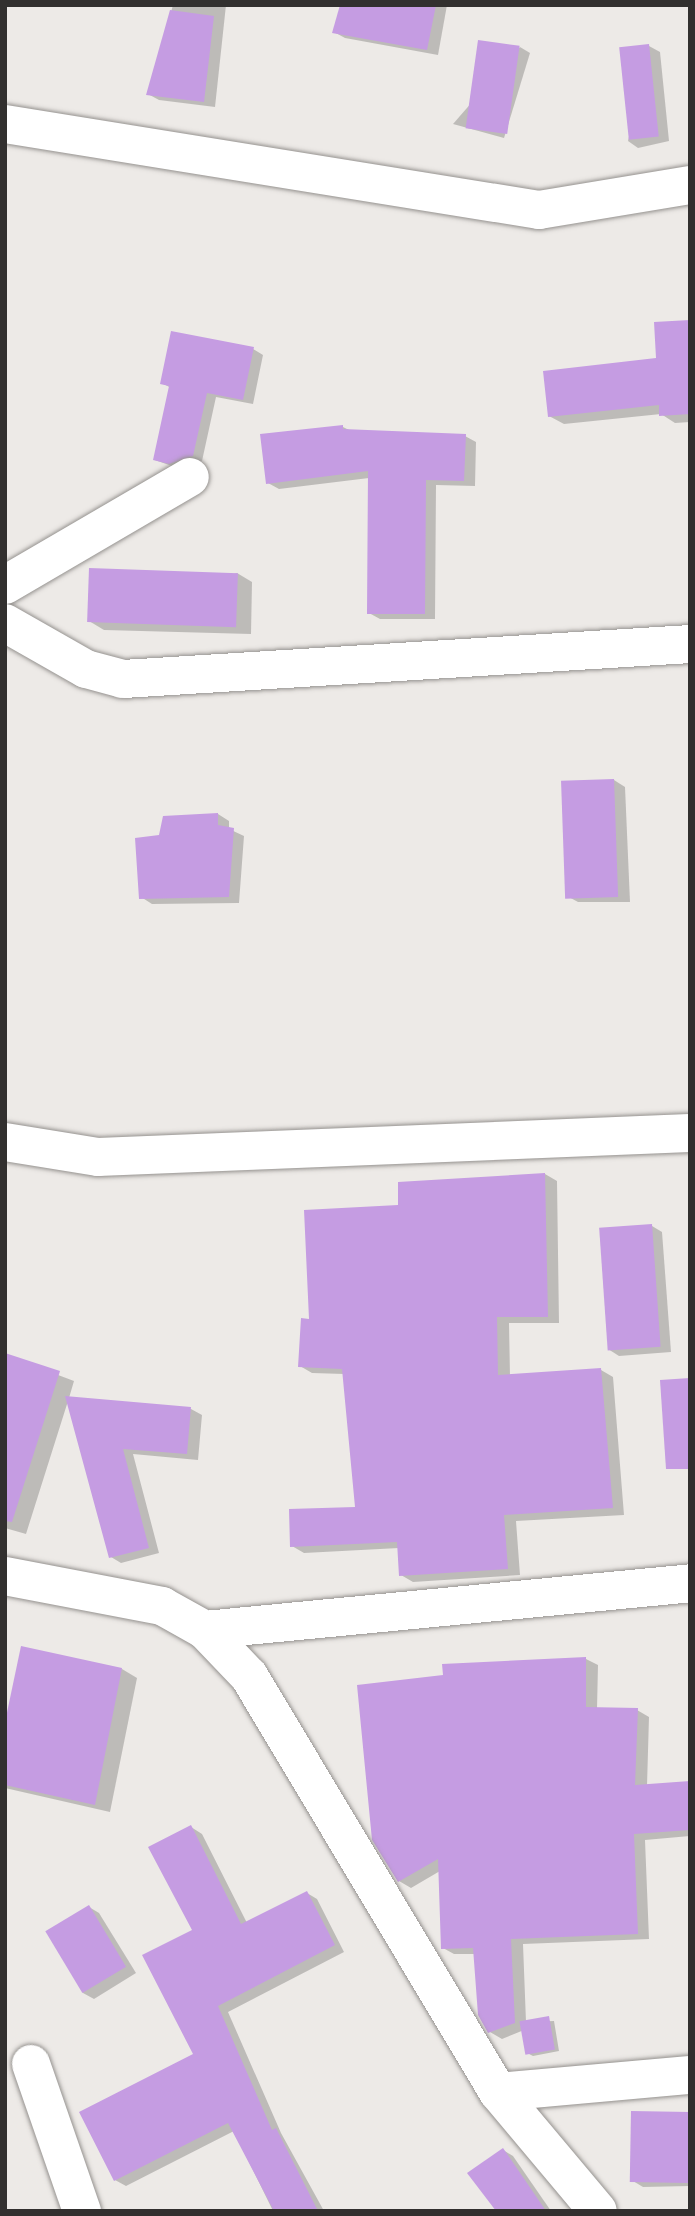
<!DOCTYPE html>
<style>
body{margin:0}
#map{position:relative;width:695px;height:2216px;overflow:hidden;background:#edeae7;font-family:"Exo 2",sans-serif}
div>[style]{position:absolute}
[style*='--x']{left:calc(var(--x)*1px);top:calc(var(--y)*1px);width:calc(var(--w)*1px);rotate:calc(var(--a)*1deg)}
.shadow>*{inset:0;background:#0003}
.building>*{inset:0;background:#c59ce2;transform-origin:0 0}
.roads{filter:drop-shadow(0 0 2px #95928f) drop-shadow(0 0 2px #95928f)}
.street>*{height:38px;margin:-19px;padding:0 19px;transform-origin:19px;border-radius:19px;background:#fff}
span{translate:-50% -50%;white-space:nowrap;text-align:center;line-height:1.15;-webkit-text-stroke:5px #edeae7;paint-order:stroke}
.frame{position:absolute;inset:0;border:7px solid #32302f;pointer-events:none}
</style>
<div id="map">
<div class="shadow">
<div style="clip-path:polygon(173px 5px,226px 5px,215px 107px,159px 100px,148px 94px)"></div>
<div style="clip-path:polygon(342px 5px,447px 5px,438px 55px,345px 38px,334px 32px)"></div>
<div style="clip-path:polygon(649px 46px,660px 52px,669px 141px,638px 148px,628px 141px)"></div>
<div style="clip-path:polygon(520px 47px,530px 53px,504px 138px,453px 124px)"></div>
<div style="clip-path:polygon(690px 321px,690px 422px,675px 423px,661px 414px,564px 424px,549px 416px,658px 360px)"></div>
<div style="clip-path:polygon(253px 349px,263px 355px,253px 404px,216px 397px,202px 461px,180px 469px,155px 460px,171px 388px,162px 383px)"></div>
<div style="clip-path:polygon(343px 427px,351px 431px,465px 436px,476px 442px,475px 486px,436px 485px,435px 619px,380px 619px,369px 613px,369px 478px,279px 489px,268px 483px)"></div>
<div style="clip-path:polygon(237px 573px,252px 582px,251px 634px,104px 630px,89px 621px)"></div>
<div style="clip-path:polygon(614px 780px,625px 787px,630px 902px,578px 902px,567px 896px)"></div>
<div style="clip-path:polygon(218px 814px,229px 821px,229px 829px,244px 836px,239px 903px,152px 904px,141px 897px,161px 837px)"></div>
<div style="clip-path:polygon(545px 1174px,557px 1181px,559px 1323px,509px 1323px,510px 1376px,601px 1370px,613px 1377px,624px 1515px,516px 1521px,520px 1575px,413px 1582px,401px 1575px,399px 1548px,304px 1553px,292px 1546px,357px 1509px,344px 1374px,312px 1373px,300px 1366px,311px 1320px,400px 1206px)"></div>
<div style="clip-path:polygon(652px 1226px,662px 1232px,671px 1352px,619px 1356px,608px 1349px)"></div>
<div style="clip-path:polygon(5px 1355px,74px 1381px,69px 1398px,191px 1409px,202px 1415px,198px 1460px,133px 1454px,159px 1553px,121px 1563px,111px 1557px,68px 1401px,26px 1534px,5px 1528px)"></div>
<div style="clip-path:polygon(586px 1659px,598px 1665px,597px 1709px,637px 1710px,649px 1717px,647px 1786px,690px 1782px,690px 1836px,645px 1840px,649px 1939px,523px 1944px,526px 2022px,554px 2021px,559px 2051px,533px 2056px,527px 2053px,524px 2030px,502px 2039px,490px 2032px,476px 1954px,454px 1954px,443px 1948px,440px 1871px,411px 1888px,399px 1881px)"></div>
<div style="clip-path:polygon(122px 1669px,137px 1678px,110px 1812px,5px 1788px,5px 1730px)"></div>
<div style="clip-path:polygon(191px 1827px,202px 1834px,247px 1923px,307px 1893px,317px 1899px,344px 1952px,228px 2012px,281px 2133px,324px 2211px,273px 2211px,234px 2131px,126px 2186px,115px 2180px,196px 2054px)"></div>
<div style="clip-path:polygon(89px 1907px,99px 1913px,136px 1973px,94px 1999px,83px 1993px)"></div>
<div style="clip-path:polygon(690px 2114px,690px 2186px,643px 2187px,633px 2181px)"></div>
<div style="clip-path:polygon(503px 2150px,513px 2156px,551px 2211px,498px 2211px)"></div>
</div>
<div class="building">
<div style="clip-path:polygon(340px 5px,436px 5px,427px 50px,332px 33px)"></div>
<div style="clip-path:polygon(170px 10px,214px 16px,204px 102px,146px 95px)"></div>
<div style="left:478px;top:40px;width:42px;height:89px;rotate:8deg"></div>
<div style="left:649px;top:44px;width:93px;height:30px;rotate:84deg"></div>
<div style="clip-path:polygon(690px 320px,690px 414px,659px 416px,659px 405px,548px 417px,543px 371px,656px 358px,654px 322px)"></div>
<div style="clip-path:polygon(171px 331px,254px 347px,243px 400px,207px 393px,193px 456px,169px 464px,153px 460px,169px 386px,160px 384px)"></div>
<div style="clip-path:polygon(343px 425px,343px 429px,466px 434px,464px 481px,426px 480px,425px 614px,367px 614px,368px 471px,266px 484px,260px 434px)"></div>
<div style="left:89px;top:568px;width:149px;height:54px;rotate:2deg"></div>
<div style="left:614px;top:779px;width:118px;height:53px;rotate:88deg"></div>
<div style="clip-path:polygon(218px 813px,218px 825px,234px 828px,229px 897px,139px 899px,135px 838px,159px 835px,163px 816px)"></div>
<div style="clip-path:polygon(545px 1173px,548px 1317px,497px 1317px,498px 1375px,601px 1368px,613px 1508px,504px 1515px,508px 1569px,399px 1576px,397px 1542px,290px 1547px,289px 1509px,355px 1507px,342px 1369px,298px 1367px,301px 1318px,309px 1319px,304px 1210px,398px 1205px,398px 1182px)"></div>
<div style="left:652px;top:1224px;width:123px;height:53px;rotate:86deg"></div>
<div style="clip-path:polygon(5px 1353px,60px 1371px,12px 1522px,5px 1521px)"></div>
<div style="clip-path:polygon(690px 1378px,690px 1469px,666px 1469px,660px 1380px)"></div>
<div style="clip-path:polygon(65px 1396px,191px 1407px,187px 1454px,123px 1449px,149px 1548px,109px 1558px)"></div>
<div style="clip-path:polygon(21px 1646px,122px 1668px,95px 1805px,5px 1785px,5px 1722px)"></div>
<div style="clip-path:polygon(586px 1657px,586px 1707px,638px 1708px,635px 1785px,690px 1781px,690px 1830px,634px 1834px,638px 1934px,511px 1939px,515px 2023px,488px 2033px,478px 2015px,473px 1948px,441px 1949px,438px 1859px,398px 1882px,372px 1840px,357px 1685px,443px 1675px,442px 1664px)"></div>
<div style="clip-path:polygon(191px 1825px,241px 1924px,307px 1891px,335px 1945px,218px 2006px,272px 2130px,276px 2128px,318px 2211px,274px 2211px,228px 2123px,114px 2181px,79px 2112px,193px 2054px,142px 1955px,192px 1930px,148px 1847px)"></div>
<div style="left:89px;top:1905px;width:72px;height:51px;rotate:59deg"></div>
<div style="left:549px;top:2016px;width:34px;height:30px;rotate:80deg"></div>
<div style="left:631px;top:2111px;width:59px;height:71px;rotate:1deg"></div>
<div style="clip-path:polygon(503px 2148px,546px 2211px,496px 2211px,467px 2173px)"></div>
</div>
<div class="roads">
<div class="street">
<div style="--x:5;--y:124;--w:541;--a:9.15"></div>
<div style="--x:539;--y:210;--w:153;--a:-9.4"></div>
<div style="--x:5;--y:585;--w:214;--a:-30.3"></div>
<div style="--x:5;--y:623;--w:93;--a:29.6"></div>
<div style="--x:86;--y:669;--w:38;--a:15"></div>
<div style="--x:123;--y:679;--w:568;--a:-3.53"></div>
<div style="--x:5;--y:1142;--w:94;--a:9.2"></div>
<div style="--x:98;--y:1157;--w:592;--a:-2.32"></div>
<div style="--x:5;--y:1576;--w:160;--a:10.8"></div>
<div style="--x:162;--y:1606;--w:49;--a:29.2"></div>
<div style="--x:205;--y:1630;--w:64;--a:46.3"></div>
<div style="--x:249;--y:1676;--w:485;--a:59.1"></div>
<div style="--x:498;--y:2092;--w:155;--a:50"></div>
<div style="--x:205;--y:1630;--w:487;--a:-5.5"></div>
<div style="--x:31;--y:2064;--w:156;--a:70.9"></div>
<div style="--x:498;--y:2092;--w:193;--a:-5.1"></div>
</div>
</div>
<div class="frame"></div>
</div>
